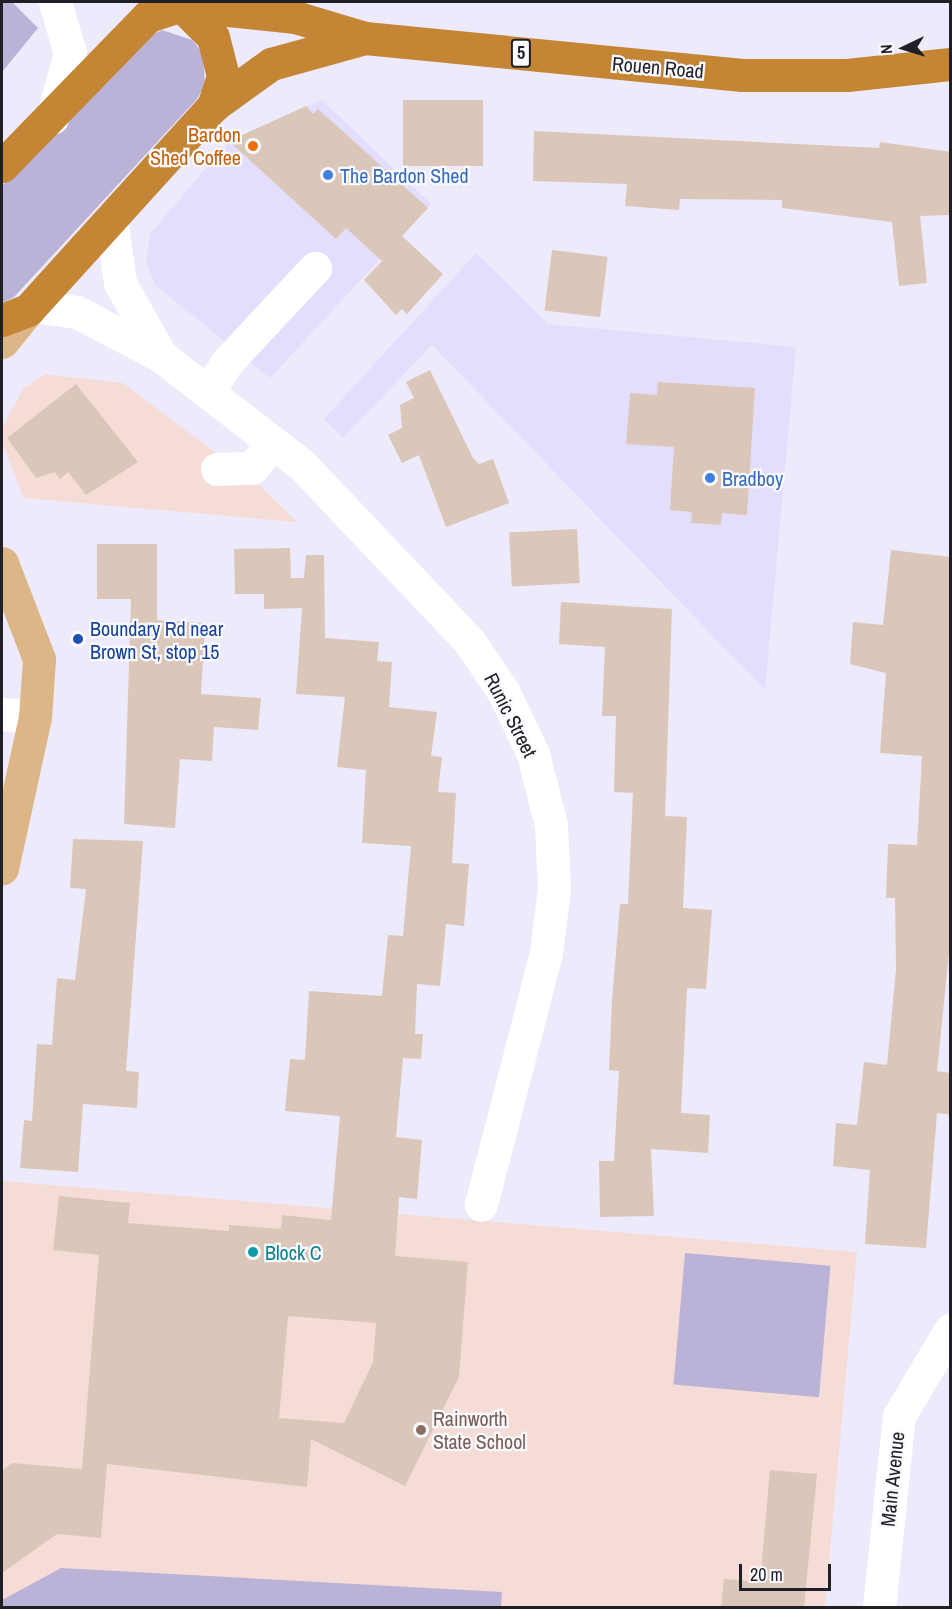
<!DOCTYPE html>
<style>
body{margin:0}
#map{position:relative;width:952px;height:1609px;overflow:hidden;background:#edeafc;font-family:"Archivo Narrow",sans-serif}
div>[style]{position:absolute}
[style*='--x']{left:calc(var(--x)*1px);top:calc(var(--y)*1px);width:calc(var(--w)*1px);rotate:calc(var(--a)*1deg)}
.built>*{inset:0;background:#e3defb}
.education>*{inset:0;background:#f6dcd6}
.green>*{inset:0;background:#bab3d7;transform-origin:0 0}
.building>*{inset:0;background:#dbc7b9;transform-origin:0 0}
.minor>*{height:33px;margin:-16.5px;padding:0 16.5px;transform-origin:16.5px;border-radius:16.5px;background:#fff}
.major>*{height:33px;margin:-16.5px;padding:0 16.5px;transform-origin:16.5px;border-radius:16.5px;background:#dcb686}
.highway>*{height:33px;margin:-16.5px;padding:0 16.5px;transform-origin:16.5px;border-radius:16.5px;background:#c48635}
.dots>*{width:16px;height:16px;translate:-50% -50%;box-sizing:border-box;border:3px solid #faf9fe;border-radius:50%}
span{translate:-50% -50%;white-space:nowrap;text-align:center;line-height:1.15;-webkit-text-stroke:4.5px #faf9fe;paint-order:stroke}
.shield-label span{padding:2px 4px;background:#faf9fe;border:2px solid;border-radius:4px;-webkit-text-stroke-width:0}
.shield-label{font-size:18px;color:#201f26;font-weight:700}
.street-label{font-size:20px;color:#201f26}
.food-label{font-size:20px;color:#c56008}
.right{translate:-100% -50%;text-align:right}
.shop-label{font-size:20px;color:#366cbe}
.left{translate:0 -50%;text-align:left}
.transit-label{font-size:20px;color:#164399}
.culture-label{font-size:20px;color:#0d838f}
.education-label{font-size:20px;color:#785e54}
.frame{position:absolute;inset:0;border:3px solid #201f26;pointer-events:none}
.north{position:absolute;left:874px;top:18px;width:60px;height:60px;-webkit-text-stroke:4px #faf9fe;paint-order:stroke;rotate:266deg;font-size:16px;font-weight:700;line-height:24px;text-align:center;color:#201f26}
.north::after{content:'';display:block;margin:auto;width:21px;height:27px;background:#201f26;clip-path:polygon(50% 0,100% 100%,50% 72%,0 100%)}
.scale{position:absolute;left:739px;top:1564px;width:92px;height:27px;box-sizing:border-box;border:3px solid #201f26;border-top:0;padding-left:8px;font-size:18px;line-height:21px;white-space:nowrap;color:#201f26;-webkit-text-stroke:4px #faf9fe;paint-order:stroke}
</style>
<div id="map">
<div class="built">
<div style="clip-path:polygon(322px 100px,431px 204px,270px 378px,155px 285px,146px 261px,150px 234px,229px 141px)"></div>
<div style="clip-path:polygon(476px 253px,548px 324px,796px 347px,765px 690px,432px 345px,343px 438px,324px 419px)"></div>
</div>
<div class="education">
<div style="clip-path:polygon(45px 374px,123px 383px,261px 487px,297px 522px,24px 498px,2px 443px,2px 428px,23px 389px)"></div>
<div style="clip-path:polygon(2px 1181px,857px 1252px,825px 1607px,2px 1607px)"></div>
</div>
<div class="green">
<div style="clip-path:polygon(2px 2px,12px 2px,38px 28px,2px 72px)"></div>
<div style="clip-path:polygon(162px 30px,192px 40px,203px 53px,205px 85px,197px 99px,14px 297px,2px 303px,2px 186px,133px 44px)"></div>
<div style="left:685px;top:1253px;width:146px;height:132px;rotate:5deg"></div>
<div style="clip-path:polygon(61px 1568px,502px 1592px,501px 1607px,2px 1607px,2px 1600px)"></div>
</div>
<div class="building">
<div style="left:483px;top:100px;width:66px;height:80px;rotate:90deg"></div>
<div style="clip-path:polygon(306px 106px,313px 114px,318px 109px,428px 208px,402px 236px,443px 274px,407px 314px,402px 309px,396px 315px,364px 280px,382px 261px,346px 228px,336px 239px,229px 141px)"></div>
<div style="clip-path:polygon(534px 131px,879px 148px,880px 142px,951px 152px,951px 215px,920px 216px,927px 283px,899px 286px,892px 222px,782px 208px,782px 200px,680px 199px,679px 210px,625px 206px,627px 184px,533px 181px)"></div>
<div style="left:552px;top:250px;width:56px;height:61px;rotate:7deg"></div>
<div style="clip-path:polygon(430px 370px,473px 458px,479px 464px,493px 459px,509px 503px,446px 527px,419px 455px,402px 463px,388px 435px,402px 428px,400px 405px,414px 398px,406px 382px)"></div>
<div style="clip-path:polygon(658px 382px,755px 388px,747px 515px,722px 513px,721px 525px,691px 523px,692px 512px,670px 510px,674px 447px,626px 444px,630px 393px,657px 395px)"></div>
<div style="clip-path:polygon(76px 384px,138px 462px,86px 495px,68px 472px,60px 479px,55px 472px,36px 478px,7px 438px)"></div>
<div style="left:577px;top:529px;width:54px;height:68px;rotate:87deg"></div>
<div style="clip-path:polygon(97px 544px,157px 544px,157px 620px,205px 623px,201px 694px,261px 698px,258px 730px,214px 727px,212px 761px,180px 759px,175px 828px,124px 824px,131px 599px,97px 599px)"></div>
<div style="clip-path:polygon(evenodd,290px 548px,291px 578px,304px 578px,306px 555px,324px 555px,325px 638px,379px 642px,377px 661px,392px 662px,389px 707px,437px 712px,431px 756px,442px 757px,438px 792px,456px 793px,452px 863px,469px 864px,464px 926px,446px 924px,440px 986px,417px 984px,415px 1034px,423px 1034px,421px 1059px,403px 1058px,396px 1137px,422px 1140px,417px 1199px,399px 1197px,395px 1256px,468px 1262px,459px 1377px,405px 1486px,311px 1439px,307px 1487px,107px 1464px,101px 1538px,57px 1534px,2px 1573px,2px 1471px,12px 1463px,82px 1469px,99px 1255px,53px 1250px,59px 1196px,130px 1203px,128px 1223px,229px 1231px,229px 1225px,281px 1229px,282px 1215px,331px 1220px,340px 1116px,285px 1111px,290px 1059px,305px 1060px,309px 991px,382px 996px,388px 935px,403px 936px,411px 846px,362px 843px,366px 770px,337px 767px,345px 697px,296px 694px,302px 608px,264px 609px,264px 594px,235px 594px,234px 549px,290px 548px,288px 1316px,376px 1323px,373px 1362px,344px 1423px,279px 1418px,288px 1316px)"></div>
<div style="clip-path:polygon(891px 550px,951px 557px,951px 934px,937px 1071px,951px 1073px,951px 1115px,937px 1113px,926px 1248px,865px 1244px,870px 1170px,833px 1166px,836px 1123px,857px 1125px,864px 1062px,887px 1065px,896px 969px,895px 898px,886px 898px,888px 844px,917px 845px,922px 756px,880px 753px,886px 673px,850px 664px,853px 622px,883px 625px)"></div>
<div style="clip-path:polygon(561px 602px,672px 609px,665px 816px,687px 817px,683px 908px,712px 910px,706px 989px,687px 988px,681px 1113px,710px 1115px,708px 1153px,651px 1149px,654px 1216px,600px 1217px,599px 1161px,614px 1161px,619px 1071px,609px 1070px,612px 1000px,620px 904px,628px 904px,633px 793px,614px 792px,616px 716px,602px 716px,605px 647px,559px 644px)"></div>
<div style="clip-path:polygon(73px 839px,143px 841px,126px 1071px,139px 1072px,137px 1108px,83px 1104px,78px 1172px,20px 1168px,24px 1120px,32px 1121px,37px 1044px,52px 1045px,57px 978px,75px 980px,86px 889px,70px 888px)"></div>
<div style="clip-path:polygon(770px 1470px,817px 1474px,804px 1608px,721px 1608px,724px 1579px,760px 1582px)"></div>
</div>
<div class="minor">
<div style="--x:52;--y:118;--w:67;--a:-74.5"></div>
<div style="--x:70;--y:53;--w:53;--a:-106.4"></div>
<div style="--x:111;--y:218;--w:66;--a:82.1"></div>
<div style="--x:120;--y:283;--w:84;--a:60.7"></div>
<div style="--x:32;--y:306;--w:45;--a:7.6"></div>
<div style="--x:77;--y:312;--w:95;--a:27.6"></div>
<div style="--x:161;--y:356;--w:178;--a:37.7"></div>
<div style="--x:302;--y:465;--w:243;--a:46.5"></div>
<div style="--x:469;--y:641;--w:60;--a:55.8"></div>
<div style="--x:503;--y:691;--w:70;--a:64.5"></div>
<div style="--x:533;--y:754;--w:73;--a:75.8"></div>
<div style="--x:551;--y:825;--w:64;--a:87.3"></div>
<div style="--x:554;--y:889;--w:64;--a:97.1"></div>
<div style="--x:546;--y:953;--w:260;--a:104.5"></div>
<div style="--x:210;--y:390;--w:33;--a:-59"></div>
<div style="--x:227;--y:362;--w:129;--a:-46.9"></div>
<div style="--x:217;--y:469;--w:35;--a:-2"></div>
<div style="--x:252;--y:468;--w:33;--a:-51"></div>
<div style="--x:2;--y:714;--w:33;--a:5"></div>
<div style="--x:879;--y:1608;--w:193;--a:-84.1"></div>
<div style="--x:899;--y:1416;--w:100;--a:-59.3"></div>
</div>
<div class="major">
<div style="--x:2;--y:342;--w:41;--a:-50.9"></div>
<div style="--x:2;--y:563;--w:103;--a:68.9"></div>
<div style="--x:39;--y:659;--w:58;--a:93.9"></div>
<div style="--x:35;--y:717;--w:155;--a:102.3"></div>
</div>
<div class="highway">
<div style="--x:180;--y:5;--w:116;--a:6"></div>
<div style="--x:295;--y:17;--w:73;--a:16.7"></div>
<div style="--x:365;--y:38;--w:379;--a:5.6"></div>
<div style="--x:742;--y:75;--w:105;--a:0"></div>
<div style="--x:847;--y:75;--w:104;--a:-6.1"></div>
<div style="--x:213;--y:106;--w:72;--a:-35.9"></div>
<div style="--x:271;--y:64;--w:98;--a:-15.5"></div>
<div style="--x:2;--y:166;--w:209;--a:-45.8"></div>
<div style="--x:148;--y:16;--w:35;--a:-18"></div>
<div style="--x:181;--y:5;--w:45;--a:45"></div>
<div style="--x:213;--y:37;--w:40;--a:75.6"></div>
<div style="--x:223;--y:76;--w:32;--a:108"></div>
<div style="--x:213;--y:106;--w:275;--a:132.2"></div>
<div style="--x:28;--y:310;--w:28;--a:159"></div>
</div>
<div class="dots">
<div style="left:253px;top:146px;background:#e8710a"></div>
<div style="left:328px;top:175px;background:#3f7fe0"></div>
<div style="left:710px;top:478px;background:#3f7fe0"></div>
<div style="left:78px;top:639px;background:#1a4fb4"></div>
<div style="left:253px;top:1252px;background:#0f9aa8"></div>
<div style="left:421px;top:1430px;background:#8d6e63"></div>
</div>
<div class="shield-label">
<span style="left:521px;top:53px">5</span>
</div>
<div class="street-label">
<span style="left:658px;top:67px;rotate:5deg">Rouen Road</span>
<span style="left:511px;top:715px;rotate:63deg">Runic Street</span>
<span style="left:892px;top:1479px;rotate:-84deg">Main Avenue</span>
</div>
<div class="food-label">
<span class="right" style="left:241px;top:146px">Bardon<br>Shed Coffee</span>
</div>
<div class="shop-label">
<span class="left" style="left:340px;top:175px">The Bardon Shed</span>
<span class="left" style="left:722px;top:478px">Bradboy</span>
</div>
<div class="transit-label">
<span class="left" style="left:90px;top:640px">Boundary Rd near<br>Brown St, stop 15</span>
</div>
<div class="culture-label">
<span class="left" style="left:265px;top:1252px">Block C</span>
</div>
<div class="education-label">
<span class="left" style="left:433px;top:1430px">Rainworth<br>State School</span>
</div>
<div class="frame"></div>
<div class="north">N</div>
<div class="scale">20 m</div>
</div>
